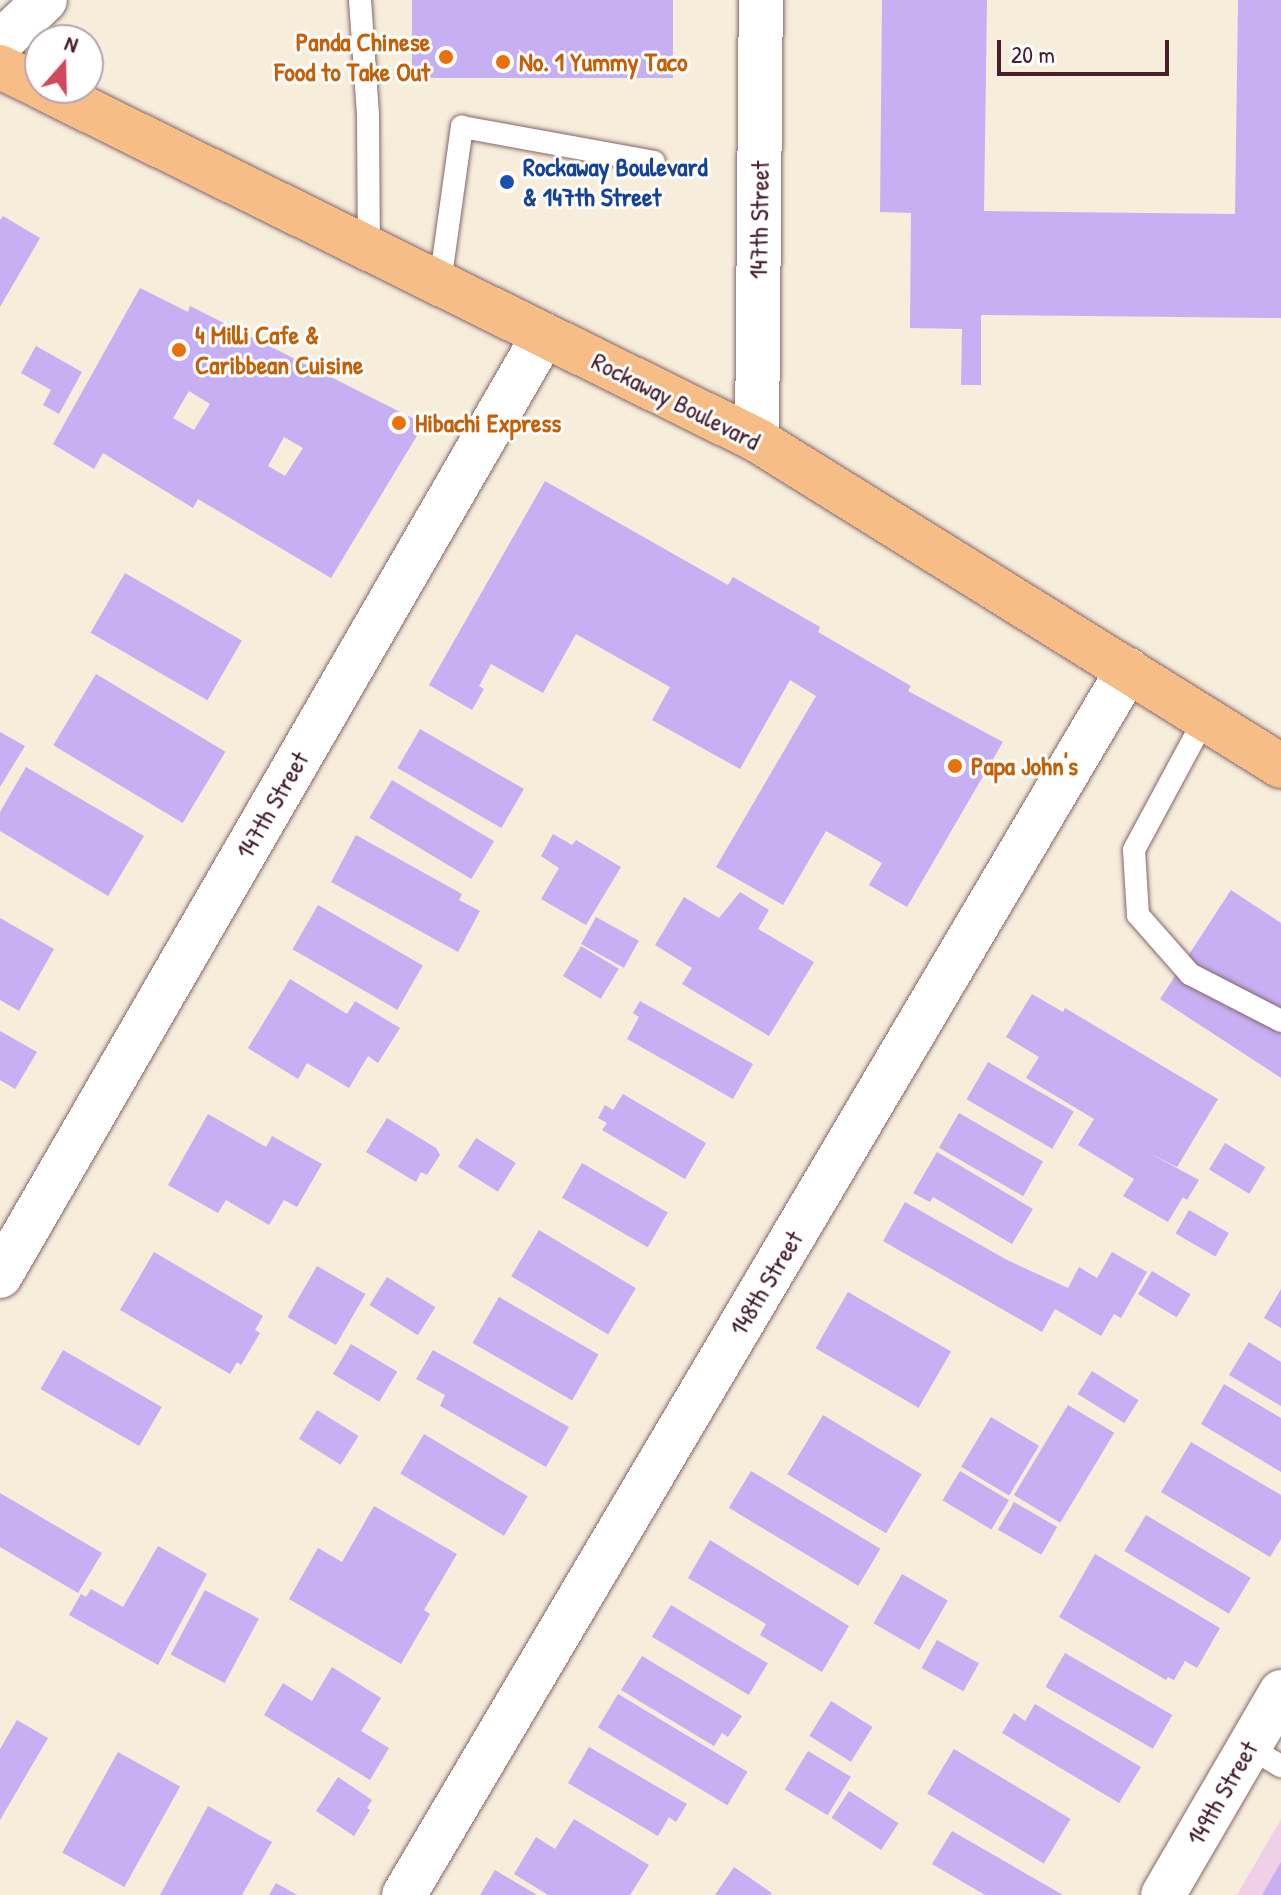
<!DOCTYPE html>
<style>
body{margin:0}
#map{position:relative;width:1281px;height:1895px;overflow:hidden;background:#f6eddb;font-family:"Patrick Hand",sans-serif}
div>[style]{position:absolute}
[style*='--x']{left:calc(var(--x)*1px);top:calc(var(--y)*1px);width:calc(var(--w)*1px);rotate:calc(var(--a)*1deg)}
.built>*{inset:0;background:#efd0e7}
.building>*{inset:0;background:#c6aff3;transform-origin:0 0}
.roads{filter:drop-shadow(0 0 2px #866769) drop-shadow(0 0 2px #866769)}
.lane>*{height:22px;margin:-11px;padding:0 11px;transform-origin:11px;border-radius:11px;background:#fff}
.street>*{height:44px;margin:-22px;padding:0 22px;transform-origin:22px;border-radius:22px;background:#fff}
.primary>*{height:44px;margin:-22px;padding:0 22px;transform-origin:22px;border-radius:22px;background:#f6be86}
.dots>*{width:22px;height:22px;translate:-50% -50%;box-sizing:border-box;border:4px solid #fff;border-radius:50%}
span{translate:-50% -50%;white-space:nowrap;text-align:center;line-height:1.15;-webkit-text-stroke:6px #fff;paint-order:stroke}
.food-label{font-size:26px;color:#c56008;font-weight:700}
.right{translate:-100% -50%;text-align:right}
.left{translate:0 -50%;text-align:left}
.transit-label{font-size:26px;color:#164399;font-weight:700}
.street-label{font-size:26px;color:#4a1f2b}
.north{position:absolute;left:24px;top:24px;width:80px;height:80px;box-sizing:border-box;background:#fff;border:2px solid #b7a5aa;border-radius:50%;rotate:20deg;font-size:22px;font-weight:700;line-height:32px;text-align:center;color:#4a1f2b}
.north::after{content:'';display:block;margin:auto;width:28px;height:36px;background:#d1495b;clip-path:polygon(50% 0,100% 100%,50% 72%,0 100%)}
.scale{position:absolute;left:997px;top:40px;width:172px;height:36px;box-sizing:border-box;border:4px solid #4a1f2b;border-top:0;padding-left:10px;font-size:24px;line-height:28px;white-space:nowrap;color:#4a1f2b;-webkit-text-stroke:6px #fff;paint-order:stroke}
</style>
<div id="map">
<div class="built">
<div style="clip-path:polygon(1281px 1819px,1281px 1895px,1237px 1895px)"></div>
</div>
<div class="building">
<div style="left:412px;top:0;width:261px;height:78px"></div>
<div style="clip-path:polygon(882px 0,987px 0,984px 211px,1235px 214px,1238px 0,1281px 0,1281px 318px,981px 315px,981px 385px,961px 385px,962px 329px,910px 328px,911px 213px,880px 212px)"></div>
<div style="clip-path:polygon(3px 216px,40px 238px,0 307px,0 220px)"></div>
<div style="clip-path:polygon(evenodd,140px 288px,188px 312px,190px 306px,424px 424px,331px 578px,198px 499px,193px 508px,103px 453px,94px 469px,53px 444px,140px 288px,189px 391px,210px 404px,194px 430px,173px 418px,189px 391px,140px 288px,284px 437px,303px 448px,285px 476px,268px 466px,284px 437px)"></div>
<div style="clip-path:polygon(36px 346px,82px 372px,59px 414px,43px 405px,51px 390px,21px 373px)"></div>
<div style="clip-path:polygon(545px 481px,728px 585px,733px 577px,820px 627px,818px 632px,911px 686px,908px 691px,1003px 742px,907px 907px,869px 885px,882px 863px,826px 831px,783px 905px,716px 867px,816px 696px,790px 680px,740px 769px,652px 720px,670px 687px,576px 634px,543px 693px,491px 664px,479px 686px,484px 689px,472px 710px,429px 685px)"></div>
<div style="left:125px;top:573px;width:135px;height:69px;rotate:30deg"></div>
<div style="left:96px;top:674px;width:151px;height:83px;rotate:31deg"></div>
<div style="left:420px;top:729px;width:120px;height:45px;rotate:30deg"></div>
<div style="clip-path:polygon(0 732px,25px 746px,0 787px)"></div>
<div style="clip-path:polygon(26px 767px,144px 836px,108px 896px,0 831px,0 812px)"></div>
<div style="left:392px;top:780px;width:119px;height:44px;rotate:31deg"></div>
<div style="clip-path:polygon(553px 834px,572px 845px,576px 840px,621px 867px,586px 925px,541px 899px,559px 868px,541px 856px)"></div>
<div style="clip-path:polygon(356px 835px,462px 894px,459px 900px,480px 911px,458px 952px,331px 882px)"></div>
<div style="clip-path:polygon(1231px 890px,1281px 923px,1281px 1078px,1160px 999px)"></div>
<div style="clip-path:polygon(740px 892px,769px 910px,758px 929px,814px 962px,769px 1036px,682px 984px,692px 968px,655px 945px,684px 897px,719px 918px)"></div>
<div style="left:318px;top:905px;width:121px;height:51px;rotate:30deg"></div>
<div style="left:596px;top:917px;width:49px;height:31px;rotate:29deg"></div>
<div style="clip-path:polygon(0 918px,54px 949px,19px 1011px,0 1000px)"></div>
<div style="left:581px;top:946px;width:44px;height:35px;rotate:31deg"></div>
<div style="clip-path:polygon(290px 979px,347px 1014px,355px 1001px,400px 1028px,378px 1063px,368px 1056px,349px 1088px,307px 1063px,298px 1079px,248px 1048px)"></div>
<div style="clip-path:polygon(1032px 994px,1063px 1012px,1065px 1008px,1218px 1099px,1177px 1167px,1149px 1153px,1199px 1180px,1187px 1200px,1183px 1197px,1168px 1222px,1123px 1196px,1134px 1179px,1078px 1145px,1094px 1119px,1026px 1078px,1039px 1057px,1006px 1037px)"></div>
<div style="clip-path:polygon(640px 1001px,753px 1064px,733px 1099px,627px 1039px,639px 1017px,633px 1013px)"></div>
<div style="clip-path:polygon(0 1031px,37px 1052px,15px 1089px,0 1080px)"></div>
<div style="left:988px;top:1062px;width:99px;height:43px;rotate:30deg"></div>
<div style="clip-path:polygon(623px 1094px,706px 1143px,685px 1179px,602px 1130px,607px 1123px,598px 1118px,605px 1105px,613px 1110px)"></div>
<div style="left:959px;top:1113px;width:97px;height:40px;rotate:30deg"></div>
<div style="clip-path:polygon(208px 1114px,266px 1147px,272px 1136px,322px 1164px,297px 1207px,284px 1200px,269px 1225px,226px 1200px,218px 1213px,168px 1185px)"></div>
<div style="clip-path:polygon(387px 1118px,436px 1148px,440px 1155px,427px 1175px,421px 1172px,416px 1182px,366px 1152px)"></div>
<div style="left:476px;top:1138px;width:47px;height:34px;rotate:32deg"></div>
<div style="left:1225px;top:1143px;width:47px;height:31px;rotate:31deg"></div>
<div style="clip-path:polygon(937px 1152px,1033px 1209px,1012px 1244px,933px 1197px,930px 1202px,913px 1193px)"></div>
<div style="left:582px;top:1163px;width:99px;height:40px;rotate:30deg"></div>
<div style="clip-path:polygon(905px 1202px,1007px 1260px,1068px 1288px,1079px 1267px,1097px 1278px,1112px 1252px,1147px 1272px,1121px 1318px,1114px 1314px,1101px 1336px,1055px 1309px,1042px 1332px,883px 1241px)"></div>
<div style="left:1189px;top:1210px;width:46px;height:27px;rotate:30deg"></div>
<div style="left:539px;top:1230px;width:113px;height:54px;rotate:31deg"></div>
<div style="clip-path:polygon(154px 1252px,263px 1316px,255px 1330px,260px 1333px,241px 1365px,237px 1362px,230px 1374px,120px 1310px)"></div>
<div style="left:317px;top:1266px;width:56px;height:59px;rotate:30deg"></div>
<div style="left:1152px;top:1271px;width:45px;height:27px;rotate:31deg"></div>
<div style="left:387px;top:1277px;width:57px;height:33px;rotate:32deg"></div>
<div style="clip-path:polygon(1281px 1289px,1281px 1328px,1264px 1318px)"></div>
<div style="left:848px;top:1292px;width:119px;height:65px;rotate:30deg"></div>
<div style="left:499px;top:1297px;width:115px;height:53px;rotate:30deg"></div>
<div style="clip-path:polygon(1249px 1342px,1281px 1362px,1281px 1406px,1229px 1375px)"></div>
<div style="left:351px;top:1344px;width:54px;height:35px;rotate:31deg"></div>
<div style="left:63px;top:1350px;width:114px;height:45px;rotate:30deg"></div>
<div style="clip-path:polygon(433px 1350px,569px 1427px,546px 1467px,440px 1406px,445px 1395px,416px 1379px)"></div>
<div style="left:1092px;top:1371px;width:55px;height:27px;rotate:32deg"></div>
<div style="clip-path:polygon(1224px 1384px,1281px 1418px,1281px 1472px,1201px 1424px)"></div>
<div style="left:1068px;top:1405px;width:54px;height:105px;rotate:31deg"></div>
<div style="left:317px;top:1410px;width:49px;height:34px;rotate:32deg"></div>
<div style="left:823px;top:1415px;width:115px;height:69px;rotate:31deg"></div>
<div style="left:991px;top:1417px;width:56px;height:58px;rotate:31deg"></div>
<div style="left:424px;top:1434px;width:121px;height:46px;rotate:31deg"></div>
<div style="clip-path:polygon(1191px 1442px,1281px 1495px,1281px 1539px,1270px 1557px,1161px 1492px)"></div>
<div style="left:751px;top:1471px;width:151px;height:43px;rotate:31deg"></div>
<div style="left:960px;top:1471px;width:57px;height:34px;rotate:31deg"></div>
<div style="clip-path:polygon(0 1493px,102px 1553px,78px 1593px,0 1547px)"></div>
<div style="left:1014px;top:1502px;width:50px;height:32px;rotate:30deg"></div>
<div style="clip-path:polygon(374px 1506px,457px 1554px,424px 1610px,430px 1614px,401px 1664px,289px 1599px,318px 1548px,342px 1562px)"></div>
<div style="left:1146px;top:1515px;width:122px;height:42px;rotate:31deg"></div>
<div style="clip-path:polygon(710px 1540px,849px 1626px,822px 1672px,760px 1635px,766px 1624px,688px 1578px)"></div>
<div style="clip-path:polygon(158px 1546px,207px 1574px,158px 1665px,69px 1615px,81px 1594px,86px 1597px,91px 1589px,123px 1607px)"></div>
<div style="clip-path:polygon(1095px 1554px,1220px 1628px,1197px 1668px,1185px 1661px,1174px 1680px,1168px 1677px,1166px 1680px,1059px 1617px)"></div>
<div style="left:902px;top:1574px;width:53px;height:57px;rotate:30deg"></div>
<div style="left:205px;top:1590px;width:61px;height:73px;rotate:28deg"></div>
<div style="left:671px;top:1605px;width:113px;height:37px;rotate:31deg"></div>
<div style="left:937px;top:1640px;width:48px;height:32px;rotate:29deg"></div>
<div style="left:1065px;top:1653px;width:124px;height:39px;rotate:30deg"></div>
<div style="clip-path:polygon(642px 1656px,742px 1716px,728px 1737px,722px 1733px,714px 1746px,621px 1690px)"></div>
<div style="clip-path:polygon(332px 1667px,381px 1698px,361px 1731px,389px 1748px,370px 1780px,264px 1715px,283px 1683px,312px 1701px)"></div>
<div style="left:618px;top:1694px;width:151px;height:39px;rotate:31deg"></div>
<div style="left:831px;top:1701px;width:49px;height:41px;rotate:32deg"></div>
<div style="clip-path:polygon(1035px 1704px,1141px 1767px,1119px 1803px,1002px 1733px,1014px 1713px,1025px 1721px)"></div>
<div style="clip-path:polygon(17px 1720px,48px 1738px,0 1820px,0 1749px)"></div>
<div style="clip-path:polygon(589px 1747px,687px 1804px,676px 1822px,669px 1817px,658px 1836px,568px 1783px)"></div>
<div style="left:954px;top:1749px;width:136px;height:52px;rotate:31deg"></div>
<div style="left:808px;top:1751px;width:50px;height:45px;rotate:31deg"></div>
<div style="left:118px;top:1752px;width:71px;height:115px;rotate:29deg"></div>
<div style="clip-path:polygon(338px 1777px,372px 1800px,367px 1808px,370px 1810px,354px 1836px,316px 1811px)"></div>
<div style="left:849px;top:1791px;width:59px;height:32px;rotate:33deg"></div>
<div style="clip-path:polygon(208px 1806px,272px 1842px,242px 1895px,160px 1895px)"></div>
<div style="clip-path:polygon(574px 1819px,649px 1865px,630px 1895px,548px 1895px,514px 1874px,536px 1837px,555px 1849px)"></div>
<div style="clip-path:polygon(952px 1831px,1063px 1895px,985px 1895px,932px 1864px)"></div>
<div style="clip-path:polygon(1281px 1862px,1281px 1895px,1262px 1895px)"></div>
<div style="clip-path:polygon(734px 1867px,772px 1893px,770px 1895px,715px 1895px)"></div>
<div style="clip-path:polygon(495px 1870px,537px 1895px,480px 1895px)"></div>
<div style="clip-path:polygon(276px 1883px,297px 1895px,269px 1895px)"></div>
</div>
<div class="roads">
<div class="lane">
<div style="--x:360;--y:0;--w:115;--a:86"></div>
<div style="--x:368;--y:115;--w:134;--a:89.6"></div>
<div style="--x:440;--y:283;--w:158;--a:-82"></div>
<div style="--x:462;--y:127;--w:195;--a:10.3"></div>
<div style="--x:1205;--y:718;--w:150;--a:118.3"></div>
<div style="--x:1134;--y:850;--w:65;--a:86.5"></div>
<div style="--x:1138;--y:915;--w:79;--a:48.6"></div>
<div style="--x:1190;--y:974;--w:102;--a:27.3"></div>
<div style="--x:1249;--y:1747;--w:37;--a:31"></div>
</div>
<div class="street">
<div style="--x:0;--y:43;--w:62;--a:-43.7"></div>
<div style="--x:757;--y:440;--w:440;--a:-89.5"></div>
<div style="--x:0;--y:1276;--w:1087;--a:-59.97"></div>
<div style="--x:404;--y:1895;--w:1423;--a:-59.42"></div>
<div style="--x:1163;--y:1895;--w:235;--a:-59.8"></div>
</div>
<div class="primary">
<div style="--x:0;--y:67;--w:44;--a:25.4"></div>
<div style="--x:43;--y:88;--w:796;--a:26.24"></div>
<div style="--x:757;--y:440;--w:617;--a:31.89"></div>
</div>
</div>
<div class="dots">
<div style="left:446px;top:57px;background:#e8710a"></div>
<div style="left:503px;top:62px;background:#e8710a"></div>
<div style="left:507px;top:182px;background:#1a4fb4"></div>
<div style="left:179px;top:350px;background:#e8710a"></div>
<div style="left:399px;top:423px;background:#e8710a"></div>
<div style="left:955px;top:766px;background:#e8710a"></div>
</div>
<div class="food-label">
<span class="right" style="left:430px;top:57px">Panda Chinese<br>Food to Take Out</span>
<span class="left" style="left:519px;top:62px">No. 1 Yummy Taco</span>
<span class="left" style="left:195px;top:350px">4 Milli Cafe &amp;<br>Caribbean Cuisine</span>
<span class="left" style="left:415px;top:423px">Hibachi Express</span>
<span class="left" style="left:971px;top:766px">Papa John's</span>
</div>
<div class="transit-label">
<span class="left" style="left:523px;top:182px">Rockaway Boulevard<br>&amp; 147th Street</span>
</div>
<div class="street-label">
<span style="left:759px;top:220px;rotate:-89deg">147th Street</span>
<span style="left:676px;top:401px;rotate:27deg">Rockaway Boulevard</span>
<span style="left:272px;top:805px;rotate:-60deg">147th Street</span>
<span style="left:766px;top:1283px;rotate:-59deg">148th Street</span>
<span style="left:1222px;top:1793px;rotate:-60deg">149th Street</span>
</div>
<div class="north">N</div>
<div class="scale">20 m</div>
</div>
